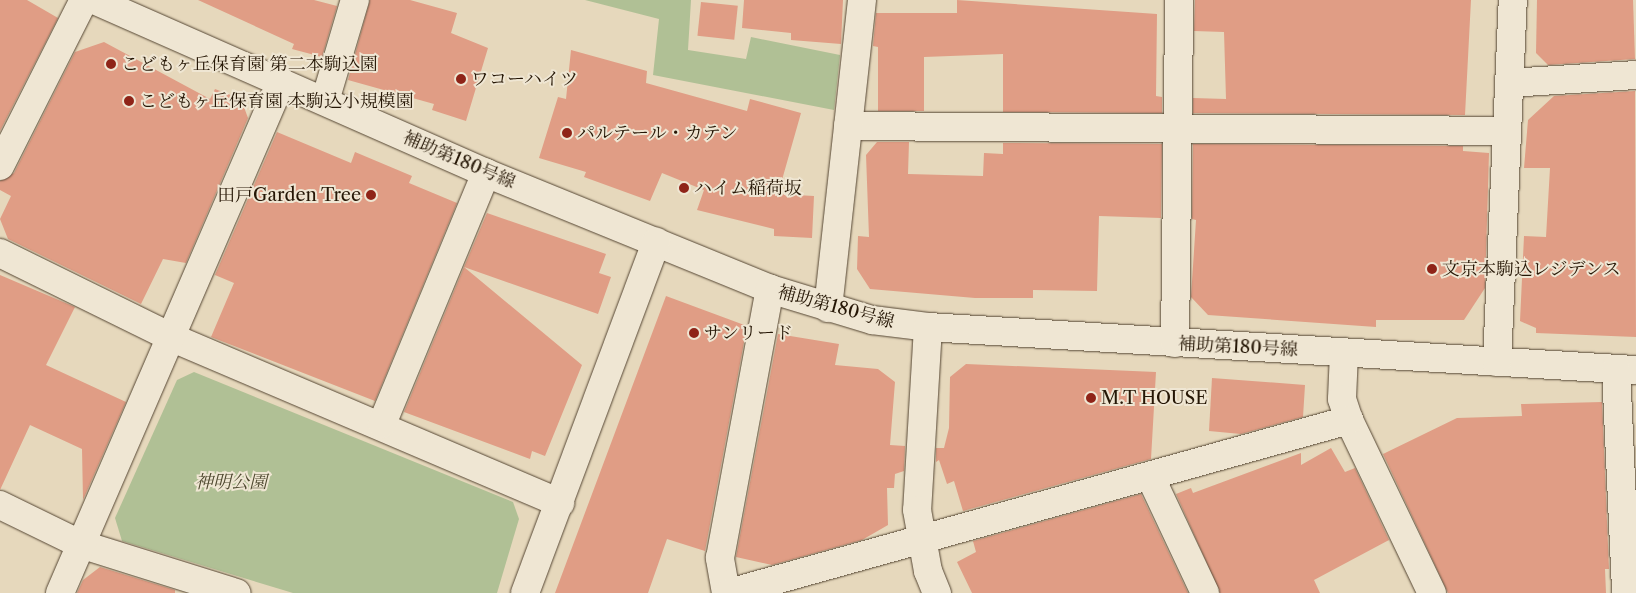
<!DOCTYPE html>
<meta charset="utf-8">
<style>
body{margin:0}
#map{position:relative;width:1636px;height:593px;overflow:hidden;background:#e6d8bc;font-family:"Libre Caslon Text","Noto Serif JP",serif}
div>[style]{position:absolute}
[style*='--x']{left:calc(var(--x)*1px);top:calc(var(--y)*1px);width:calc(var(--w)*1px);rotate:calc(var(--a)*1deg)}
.green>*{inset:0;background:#b0c095}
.building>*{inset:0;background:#e09d85;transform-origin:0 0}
.roads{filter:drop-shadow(0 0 1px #554633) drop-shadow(0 0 1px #554633)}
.minor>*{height:28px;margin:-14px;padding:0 14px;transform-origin:14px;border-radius:14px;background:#efe6d3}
.dots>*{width:14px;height:14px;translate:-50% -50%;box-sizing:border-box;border:2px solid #efe6d3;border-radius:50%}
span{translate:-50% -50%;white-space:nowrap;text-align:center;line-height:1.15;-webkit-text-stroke:4px #efe6d3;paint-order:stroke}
.poi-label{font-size:18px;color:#251605}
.left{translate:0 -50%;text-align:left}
.right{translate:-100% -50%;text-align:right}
.street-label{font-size:18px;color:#251605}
.park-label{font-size:18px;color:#4f4930;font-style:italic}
</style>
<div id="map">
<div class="green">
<div style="clip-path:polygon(585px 0,691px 0,688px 50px,746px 59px,751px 37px,840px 55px,834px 110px,653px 75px,659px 19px)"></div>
<div style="clip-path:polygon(194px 372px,513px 502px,519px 519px,497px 593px,293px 593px,122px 541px,115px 518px,177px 380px)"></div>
</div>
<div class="building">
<div style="clip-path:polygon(0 0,27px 0,58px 18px,0 131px)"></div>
<div style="clip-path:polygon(198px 0,314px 0,337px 6px,322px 57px,292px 49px,294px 44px)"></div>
<div style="clip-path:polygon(370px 0,410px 0,457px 13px,451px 33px,488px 48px,466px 121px,432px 110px,434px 104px,348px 80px)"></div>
<div style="clip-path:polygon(744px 0,843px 0,841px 44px,791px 40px,791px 33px,742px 28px)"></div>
<div style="clip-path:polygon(957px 0,1157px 14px,1156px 96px,1162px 97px,1162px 113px,1003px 112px,1003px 54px,924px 57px,924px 111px,878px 111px,878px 47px,873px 46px,876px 13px,957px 13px)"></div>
<div style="clip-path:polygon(1195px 0,1471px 0,1465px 115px,1193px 113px,1193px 98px,1226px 99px,1224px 32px,1194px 31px)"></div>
<div style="clip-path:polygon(1537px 0,1633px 0,1635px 59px,1548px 65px,1536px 53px)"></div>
<div style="left:701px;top:2px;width:37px;height:34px;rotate:6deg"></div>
<div style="clip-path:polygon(104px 42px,210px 99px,215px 89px,241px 99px,248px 118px,186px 263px,163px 259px,141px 304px,8px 239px,0 219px,11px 196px,0 190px,0 181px,14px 173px,75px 52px)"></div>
<div style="clip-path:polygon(571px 50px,647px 71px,646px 83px,747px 111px,750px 99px,801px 113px,778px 194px,814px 196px,812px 238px,774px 236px,774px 229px,697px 210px,704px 190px,662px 173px,650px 201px,584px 177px,586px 172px,539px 158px,558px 97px,566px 99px)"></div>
<div style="clip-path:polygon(1635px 91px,1636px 337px,1536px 333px,1536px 328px,1520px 321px,1524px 236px,1546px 237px,1550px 168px,1524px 168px,1528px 120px,1554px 96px)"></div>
<div style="clip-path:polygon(277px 132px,351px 163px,355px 152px,412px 176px,409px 183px,457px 203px,375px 401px,211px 337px,234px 283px,215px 275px)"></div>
<div style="clip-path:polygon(877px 142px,909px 142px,908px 174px,983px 176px,984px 153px,1003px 154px,1003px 143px,1162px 144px,1161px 218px,1099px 216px,1097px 291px,1033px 290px,1033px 298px,975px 298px,870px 289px,857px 269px,858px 236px,869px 237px,866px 155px)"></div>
<div style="clip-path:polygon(1193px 144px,1463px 146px,1463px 151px,1489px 153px,1485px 288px,1464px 320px,1376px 320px,1376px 327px,1208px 315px,1191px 297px,1196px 220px,1192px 219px)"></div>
<div style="clip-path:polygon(487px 213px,606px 254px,599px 273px,611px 277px,598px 314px,464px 267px)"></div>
<div style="clip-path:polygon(464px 267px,582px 365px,545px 456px,532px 451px,530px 459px,404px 412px)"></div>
<div style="clip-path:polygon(0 275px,75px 307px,46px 365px,126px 402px,83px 500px,82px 449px,30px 425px,0 490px)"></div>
<div style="clip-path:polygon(666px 296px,747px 326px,705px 551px,667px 539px,648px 593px,555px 593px)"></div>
<div style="clip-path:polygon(778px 334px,839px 344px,835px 365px,878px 369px,895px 382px,890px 445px,905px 446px,904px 471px,895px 474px,894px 488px,887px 488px,888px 525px,862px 540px,772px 565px,736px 557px)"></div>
<div style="clip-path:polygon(966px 364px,1156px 372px,1151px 459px,963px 511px,954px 481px,947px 484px,939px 460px,936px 462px,936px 448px,944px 448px,949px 428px,950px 377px)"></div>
<div style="clip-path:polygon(1212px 378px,1305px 385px,1303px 417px,1241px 434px,1209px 431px)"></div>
<div style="clip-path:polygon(1602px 402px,1609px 569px,1605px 569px,1606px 593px,1448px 593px,1383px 454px,1457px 418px,1522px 416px,1521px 404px)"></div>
<div style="clip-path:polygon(1331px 448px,1345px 472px,1355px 468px,1389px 540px,1314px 580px,1320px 593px,1220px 593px,1176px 494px,1191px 488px,1193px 493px,1301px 453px,1301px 465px)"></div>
<div style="clip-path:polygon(1141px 494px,1188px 593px,972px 593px,957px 562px,976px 552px,973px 541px)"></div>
<div style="clip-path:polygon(100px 567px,175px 590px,175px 593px,77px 593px,83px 580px)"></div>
</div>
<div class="roads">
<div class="minor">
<div style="--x:94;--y:0;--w:428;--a:23.8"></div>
<div style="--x:486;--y:173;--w:307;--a:22.2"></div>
<div style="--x:770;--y:289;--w:107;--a:16.9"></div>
<div style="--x:872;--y:320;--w:56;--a:7.1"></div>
<div style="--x:928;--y:327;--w:709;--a:3.48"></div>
<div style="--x:1509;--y:83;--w:127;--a:-3.6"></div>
<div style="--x:325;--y:101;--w:105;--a:-73.5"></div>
<div style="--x:848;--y:126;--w:659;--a:0.43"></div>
<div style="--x:0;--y:166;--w:186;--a:-63.2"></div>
<div style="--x:0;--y:253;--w:193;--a:26.2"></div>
<div style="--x:173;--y:338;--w:421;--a:23.1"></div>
<div style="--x:828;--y:308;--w:310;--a:-83.7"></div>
<div style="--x:928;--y:327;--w:183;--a:93.4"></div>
<div style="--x:917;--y:510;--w:62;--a:79.8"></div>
<div style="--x:928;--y:571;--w:24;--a:68"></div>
<div style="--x:1175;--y:343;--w:343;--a:-89.3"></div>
<div style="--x:1344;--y:353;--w:46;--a:92.5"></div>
<div style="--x:1342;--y:399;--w:22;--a:72"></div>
<div style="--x:1349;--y:420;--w:192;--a:64.4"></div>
<div style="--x:1497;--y:362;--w:362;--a:-87.5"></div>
<div style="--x:1616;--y:369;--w:224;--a:87.4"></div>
<div style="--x:382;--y:424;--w:272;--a:-67.5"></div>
<div style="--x:1150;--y:476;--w:129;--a:64.8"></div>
<div style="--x:0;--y:505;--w:89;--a:26"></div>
<div style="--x:80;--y:544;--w:164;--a:17.4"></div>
<div style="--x:60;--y:593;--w:557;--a:-66.61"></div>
<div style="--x:525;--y:593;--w:375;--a:-69.5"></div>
<div style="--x:726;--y:593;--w:36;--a:-100"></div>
<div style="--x:720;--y:558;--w:274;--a:-79.5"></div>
<div style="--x:729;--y:593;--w:644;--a:-15.59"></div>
</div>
</div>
<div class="dots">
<div style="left:111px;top:64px;background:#8f2418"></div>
<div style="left:461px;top:79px;background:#8f2418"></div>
<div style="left:129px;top:101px;background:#8f2418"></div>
<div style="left:567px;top:133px;background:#8f2418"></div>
<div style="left:684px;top:188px;background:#8f2418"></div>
<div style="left:371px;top:195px;background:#8f2418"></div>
<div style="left:1432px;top:269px;background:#8f2418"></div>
<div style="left:694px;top:333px;background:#8f2418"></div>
<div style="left:1091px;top:398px;background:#8f2418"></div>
</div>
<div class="poi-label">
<span class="left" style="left:121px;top:64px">こどもヶ丘保育園 第二本駒込園</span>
<span class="left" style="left:471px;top:79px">ワコーハイツ</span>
<span class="left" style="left:139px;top:101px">こどもヶ丘保育園 本駒込小規模園</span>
<span class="left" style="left:577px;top:133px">パルテール・カテン</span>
<span class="left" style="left:694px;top:188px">ハイム稲荷坂</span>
<span class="right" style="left:361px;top:195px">田戸Garden Tree</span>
<span class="left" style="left:1442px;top:269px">文京本駒込レジデンス</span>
<span class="left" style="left:704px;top:333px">サンリード</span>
<span class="left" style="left:1101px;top:398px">M.T HOUSE</span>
</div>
<div class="street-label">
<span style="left:459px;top:160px;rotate:23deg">補助第180号線</span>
<span style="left:836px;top:307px;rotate:15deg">補助第180号線</span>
<span style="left:1238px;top:347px;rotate:3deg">補助第180号線</span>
</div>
<div class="park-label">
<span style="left:231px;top:482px">神明公園</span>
</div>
</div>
